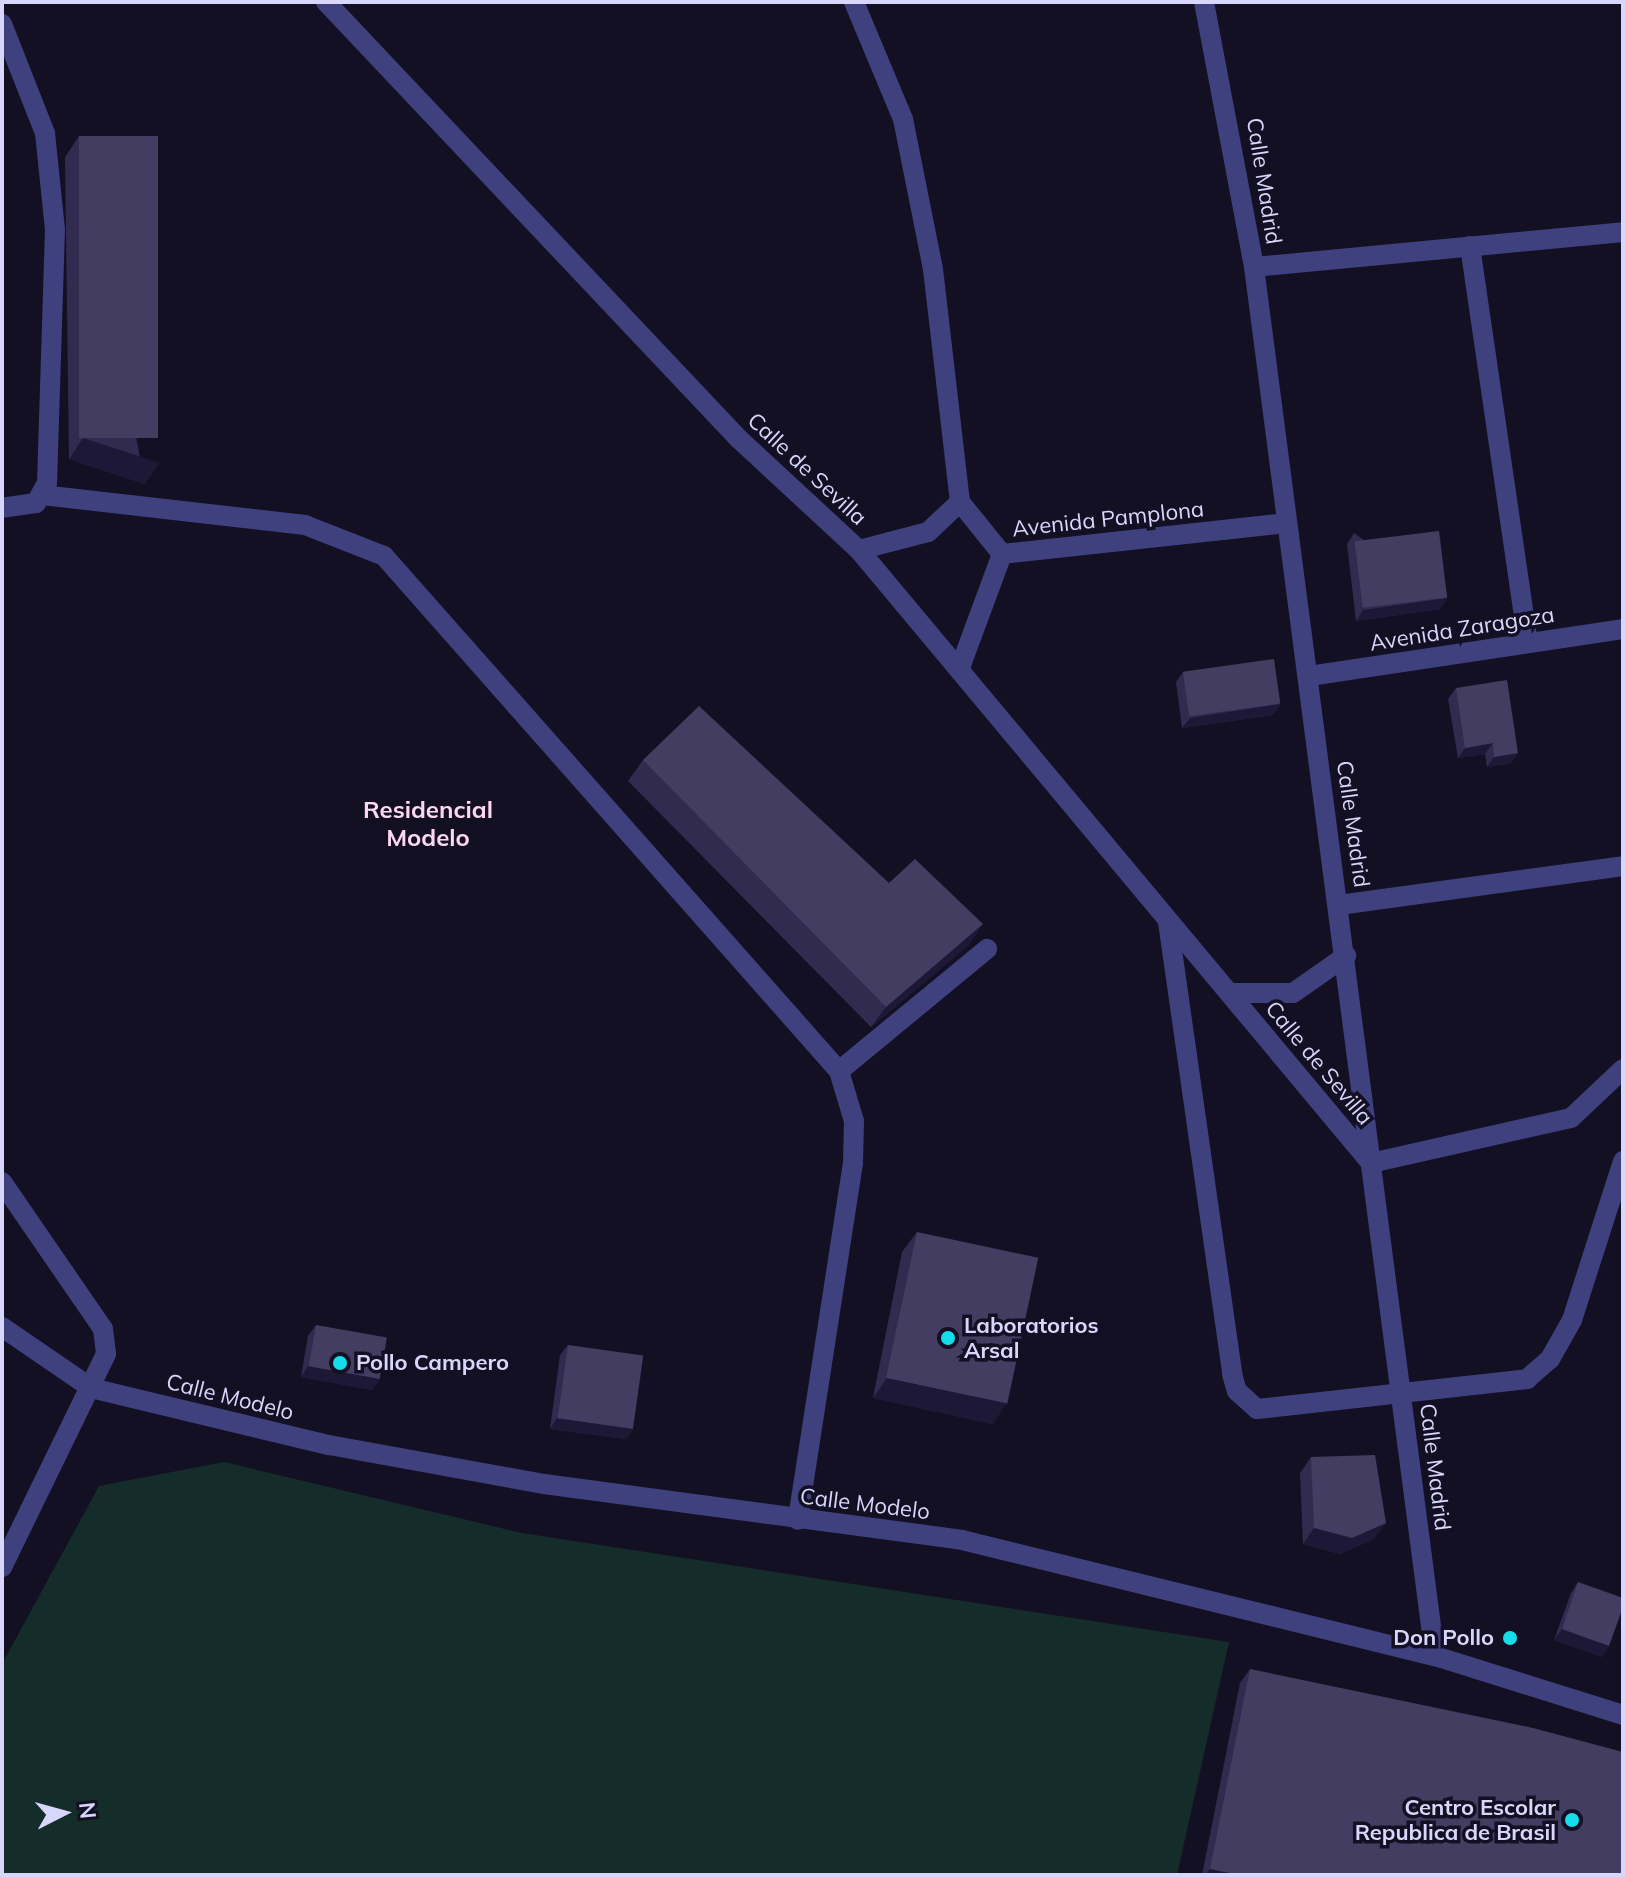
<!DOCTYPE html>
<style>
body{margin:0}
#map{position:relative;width:1625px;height:1877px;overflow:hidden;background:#131023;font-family:Mulish,sans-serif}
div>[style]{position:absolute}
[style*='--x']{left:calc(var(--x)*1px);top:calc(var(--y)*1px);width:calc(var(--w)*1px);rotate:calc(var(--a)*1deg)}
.green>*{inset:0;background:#142d2b}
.minor>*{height:20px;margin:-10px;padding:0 10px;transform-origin:10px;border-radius:10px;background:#3f407e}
.wall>*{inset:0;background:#312b50}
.shaded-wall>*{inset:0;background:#1d1836}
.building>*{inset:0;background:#433d62;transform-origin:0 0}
.dots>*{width:22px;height:22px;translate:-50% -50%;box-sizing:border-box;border:4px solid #131023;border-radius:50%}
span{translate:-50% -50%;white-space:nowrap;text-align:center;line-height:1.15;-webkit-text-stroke:7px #131023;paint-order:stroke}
.street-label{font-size:22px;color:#d9d6fc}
.poi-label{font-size:22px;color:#d9d6fc;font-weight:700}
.left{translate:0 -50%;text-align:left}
.right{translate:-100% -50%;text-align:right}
.neighbourhood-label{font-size:24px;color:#fcd8f0;font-weight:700}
.frame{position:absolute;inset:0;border:4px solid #d9d6fc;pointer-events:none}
.north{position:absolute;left:24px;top:1773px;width:80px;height:80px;-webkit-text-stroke:6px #131023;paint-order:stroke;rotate:84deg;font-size:22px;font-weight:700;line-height:32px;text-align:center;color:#d9d6fc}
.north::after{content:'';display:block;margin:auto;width:28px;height:36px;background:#d9d6fc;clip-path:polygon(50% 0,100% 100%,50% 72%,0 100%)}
</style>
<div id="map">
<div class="green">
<div style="clip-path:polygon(224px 1462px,522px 1533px,1229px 1642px,1177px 1875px,2px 1875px,2px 1664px,99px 1486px)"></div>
</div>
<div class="minor">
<div style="--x:326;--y:2;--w:601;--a:46.62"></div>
<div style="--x:739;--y:439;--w:163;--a:42.8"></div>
<div style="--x:859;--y:550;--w:799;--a:50.13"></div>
<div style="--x:1371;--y:1163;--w:205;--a:-12.7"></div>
<div style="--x:1571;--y:1118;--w:71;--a:-43.3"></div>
<div style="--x:854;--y:2;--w:127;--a:67.3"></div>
<div style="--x:903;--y:119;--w:153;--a:78.7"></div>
<div style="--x:933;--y:269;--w:235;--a:83.4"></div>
<div style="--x:960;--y:502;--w:44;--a:136.8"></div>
<div style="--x:928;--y:532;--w:71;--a:165.4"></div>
<div style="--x:1204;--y:2;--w:270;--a:79.3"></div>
<div style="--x:1254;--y:267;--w:1401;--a:82.58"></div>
<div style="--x:2;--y:24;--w:117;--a:68.5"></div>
<div style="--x:45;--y:133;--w:97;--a:84.1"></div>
<div style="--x:55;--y:229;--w:254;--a:91.8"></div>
<div style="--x:47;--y:483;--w:23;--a:119"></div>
<div style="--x:36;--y:503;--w:34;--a:172"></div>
<div style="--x:1470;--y:246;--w:401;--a:81.7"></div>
<div style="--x:1254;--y:267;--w:371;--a:-5.4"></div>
<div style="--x:42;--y:495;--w:265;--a:6.5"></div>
<div style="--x:305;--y:525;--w:85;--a:21.4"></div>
<div style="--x:384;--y:556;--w:687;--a:48.54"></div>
<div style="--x:839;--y:1071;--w:52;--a:73.3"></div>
<div style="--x:854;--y:1121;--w:42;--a:91.4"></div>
<div style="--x:853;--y:1163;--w:361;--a:98.8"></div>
<div style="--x:960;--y:502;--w:67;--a:51.1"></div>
<div style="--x:1002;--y:554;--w:286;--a:-6.2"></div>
<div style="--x:961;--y:665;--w:118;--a:-69.7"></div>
<div style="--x:1309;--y:676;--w:317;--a:-8.5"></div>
<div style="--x:1339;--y:905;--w:287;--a:-7.8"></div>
<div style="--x:1168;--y:922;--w:457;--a:81.9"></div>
<div style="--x:1232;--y:1374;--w:18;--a:74"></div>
<div style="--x:1237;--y:1391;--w:27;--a:42"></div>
<div style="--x:1257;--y:1409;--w:272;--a:-6.3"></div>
<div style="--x:1527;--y:1379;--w:30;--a:-41"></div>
<div style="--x:1550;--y:1359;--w:45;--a:-60.6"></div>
<div style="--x:1572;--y:1320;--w:167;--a:-72.2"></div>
<div style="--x:1230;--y:993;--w:63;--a:0"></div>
<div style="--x:1293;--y:993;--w:65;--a:-34.9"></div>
<div style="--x:839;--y:1071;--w:192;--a:-39.5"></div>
<div style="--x:2;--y:1182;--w:178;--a:55.5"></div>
<div style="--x:103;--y:1329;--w:25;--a:83"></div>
<div style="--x:106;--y:1354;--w:237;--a:116"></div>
<div style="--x:2;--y:1327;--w:108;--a:34.4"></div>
<div style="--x:91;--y:1388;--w:245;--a:13.5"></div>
<div style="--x:329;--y:1445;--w:219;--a:10.3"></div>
<div style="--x:544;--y:1484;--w:422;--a:7.6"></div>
<div style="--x:962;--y:1540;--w:487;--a:13.8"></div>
<div style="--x:1435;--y:1656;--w:197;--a:17.4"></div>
</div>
<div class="wall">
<div style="clip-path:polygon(79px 136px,145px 484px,69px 459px,65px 157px)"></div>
<div style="clip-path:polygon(1354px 533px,1447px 598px,1440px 609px,1356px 621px,1347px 544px)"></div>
<div style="clip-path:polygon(1183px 672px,1280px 704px,1273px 715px,1182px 728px,1176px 682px)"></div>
<div style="clip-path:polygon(1456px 688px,1518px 753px,1511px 763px,1487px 767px,1485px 754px,1458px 758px,1448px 699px)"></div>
<div style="clip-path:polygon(643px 760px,889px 883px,969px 945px,871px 1027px,628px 781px)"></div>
<div style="clip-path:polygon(917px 1232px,993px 1424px,873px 1398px,902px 1252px)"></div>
<div style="clip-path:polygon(316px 1325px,380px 1379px,372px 1390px,301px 1377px,308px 1336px)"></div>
<div style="clip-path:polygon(568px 1345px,633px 1429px,626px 1439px,550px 1429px,560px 1355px)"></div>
<div style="clip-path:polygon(1311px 1457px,1374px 1539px,1340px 1554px,1303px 1544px,1300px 1473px)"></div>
<div style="clip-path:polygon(1578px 1582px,1602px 1657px,1554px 1640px,1571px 1593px)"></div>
<div style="clip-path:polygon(1250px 1669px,1623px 1875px,1202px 1875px,1240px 1683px)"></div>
</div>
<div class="shaded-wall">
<div style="clip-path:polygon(83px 438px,160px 463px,145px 484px,69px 459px)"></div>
<div style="clip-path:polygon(1447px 598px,1440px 609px,1356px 621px,1363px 610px)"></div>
<div style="clip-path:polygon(1280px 704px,1273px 715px,1182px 728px,1190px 718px)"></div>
<div style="clip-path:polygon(1493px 743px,1485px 754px,1458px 758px,1465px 748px)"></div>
<div style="clip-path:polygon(1518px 753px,1511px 763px,1487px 767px,1494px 757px)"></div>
<div style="clip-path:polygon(983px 924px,969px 945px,871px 1027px,886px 1007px)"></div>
<div style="clip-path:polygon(308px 1366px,380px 1379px,372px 1390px,301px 1377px)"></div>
<div style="clip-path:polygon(887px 1378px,1007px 1403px,993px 1424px,873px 1398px)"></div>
<div style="clip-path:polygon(557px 1418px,633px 1429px,626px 1439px,550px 1429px)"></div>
<div style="clip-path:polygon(1386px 1523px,1374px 1539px,1340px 1554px,1303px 1544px,1314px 1528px)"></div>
<div style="clip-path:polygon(1562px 1629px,1609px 1646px,1602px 1657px,1554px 1640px)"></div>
<div style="clip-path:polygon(1210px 1869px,1240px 1875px,1205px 1875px)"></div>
</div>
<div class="building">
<div style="left:79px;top:136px;width:79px;height:302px"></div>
<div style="left:1439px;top:531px;width:67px;height:85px;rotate:83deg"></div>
<div style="left:1274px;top:659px;width:45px;height:92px;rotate:82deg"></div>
<div style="clip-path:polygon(1507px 680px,1518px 753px,1494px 757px,1493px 743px,1465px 748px,1456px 688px)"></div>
<div style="clip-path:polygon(699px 706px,889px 883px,915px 859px,983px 924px,886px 1007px,643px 760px)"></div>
<div style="left:917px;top:1232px;width:124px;height:149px;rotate:12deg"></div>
<div style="left:316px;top:1325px;width:72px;height:42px;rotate:10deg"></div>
<div style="left:568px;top:1345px;width:76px;height:74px;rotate:8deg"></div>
<div style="clip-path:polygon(1375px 1455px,1386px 1523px,1352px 1538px,1314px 1528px,1311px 1457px)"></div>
<div style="clip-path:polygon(1578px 1582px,1623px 1598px,1623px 1607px,1609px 1646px,1562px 1629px)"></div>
<div style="clip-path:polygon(1250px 1669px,1533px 1728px,1623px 1752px,1623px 1875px,1240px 1875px,1210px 1869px)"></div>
</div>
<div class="dots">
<div style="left:948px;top:1338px;background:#14deea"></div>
<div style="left:340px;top:1363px;background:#14deea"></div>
<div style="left:1510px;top:1638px;background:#14deea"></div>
<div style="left:1572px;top:1820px;background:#14deea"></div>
</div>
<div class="street-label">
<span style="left:1264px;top:181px;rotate:81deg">Calle Madrid</span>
<span style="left:807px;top:469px;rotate:43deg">Calle de Sevilla</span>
<span style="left:1108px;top:519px;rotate:-6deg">Avenida Pamplona</span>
<span style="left:1462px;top:629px;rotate:-9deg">Avenida Zaragoza</span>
<span style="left:1353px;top:824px;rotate:82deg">Calle Madrid</span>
<span style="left:1319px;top:1063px;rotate:50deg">Calle de Sevilla</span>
<span style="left:230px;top:1397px;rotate:14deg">Calle Modelo</span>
<span style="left:1435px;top:1467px;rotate:83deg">Calle Madrid</span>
<span style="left:865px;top:1504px;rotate:7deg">Calle Modelo</span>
</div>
<div class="poi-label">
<span class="left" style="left:964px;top:1338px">Laboratorios<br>Arsal</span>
<span class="left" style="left:356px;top:1363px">Pollo Campero</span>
<span class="right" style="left:1494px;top:1638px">Don Pollo</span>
<span class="right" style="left:1556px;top:1820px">Centro Escolar<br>Republica de Brasil</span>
</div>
<div class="neighbourhood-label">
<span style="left:428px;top:824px">Residencial<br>Modelo</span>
</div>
<div class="frame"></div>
<div class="north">N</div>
</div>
